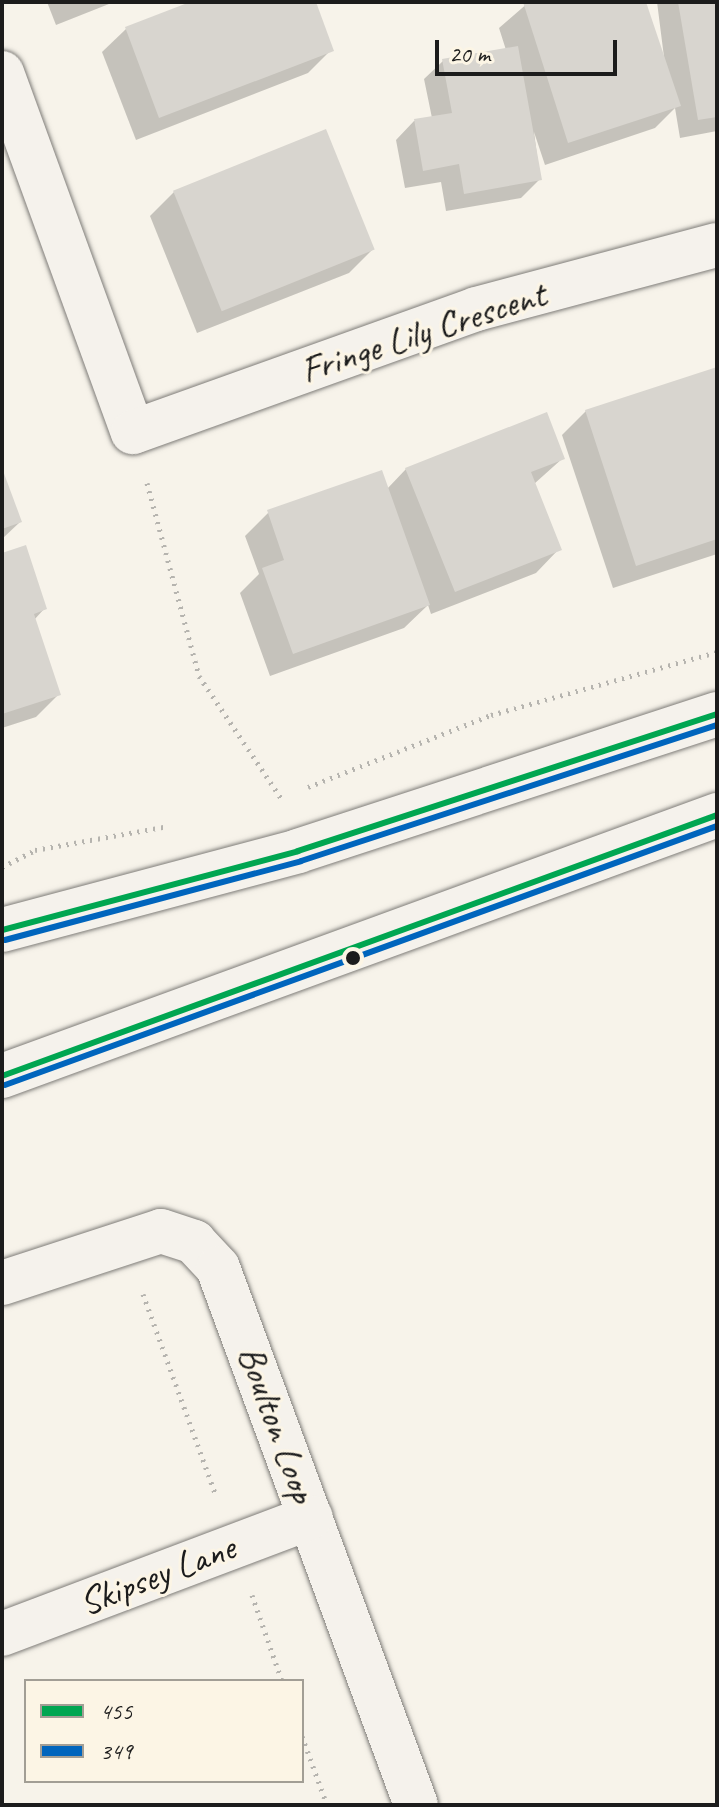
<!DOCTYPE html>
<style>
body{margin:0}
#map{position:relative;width:719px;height:1807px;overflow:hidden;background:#f7f3ea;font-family:Caveat,sans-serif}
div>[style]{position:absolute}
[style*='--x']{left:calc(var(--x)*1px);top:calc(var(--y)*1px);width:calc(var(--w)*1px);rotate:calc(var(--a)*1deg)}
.shadow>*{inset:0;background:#0003}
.building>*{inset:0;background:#d8d5cf;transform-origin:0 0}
.path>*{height:5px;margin-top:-2.5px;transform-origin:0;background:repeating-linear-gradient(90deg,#b6b4af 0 2px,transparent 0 8px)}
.roads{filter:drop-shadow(0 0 2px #7f7d79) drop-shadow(0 0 2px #7f7d79)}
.minor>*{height:44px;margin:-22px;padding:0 22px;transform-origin:22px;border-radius:22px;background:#f5f2ec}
.secondary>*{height:44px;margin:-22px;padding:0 22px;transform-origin:22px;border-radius:22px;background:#f5f2ec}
.bus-1>*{height:6px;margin:-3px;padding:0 3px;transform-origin:3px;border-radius:3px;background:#00a651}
.bus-2>*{height:6px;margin:-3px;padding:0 3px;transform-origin:3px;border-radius:3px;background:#0065bd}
.dots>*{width:22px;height:22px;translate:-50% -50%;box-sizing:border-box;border:4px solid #fcf5e5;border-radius:50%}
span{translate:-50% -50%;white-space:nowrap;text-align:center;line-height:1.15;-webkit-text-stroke:6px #fcf5e5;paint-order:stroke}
.street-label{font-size:38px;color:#1c1c1c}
.frame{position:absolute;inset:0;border:4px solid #1c1c1c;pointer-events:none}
.legend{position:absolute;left:24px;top:1679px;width:280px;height:104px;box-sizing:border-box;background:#fcf5e5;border:2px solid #a29e95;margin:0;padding:10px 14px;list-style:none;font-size:24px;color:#1c1c1c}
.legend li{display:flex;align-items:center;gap:16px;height:40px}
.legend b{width:40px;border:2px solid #a29e95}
.scale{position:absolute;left:435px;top:40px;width:182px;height:36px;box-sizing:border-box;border:4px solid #1c1c1c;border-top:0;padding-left:10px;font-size:24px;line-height:28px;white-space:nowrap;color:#1c1c1c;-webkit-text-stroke:6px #fcf5e5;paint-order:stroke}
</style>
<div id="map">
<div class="shadow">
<div style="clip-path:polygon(47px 2px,114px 2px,56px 25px)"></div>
<div style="clip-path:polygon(196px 2px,313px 2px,331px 50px,308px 73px,136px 140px,102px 52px,126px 29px)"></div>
<div style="clip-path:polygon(529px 2px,644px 2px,665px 65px,657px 2px,717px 2px,717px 131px,680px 138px,675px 108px,655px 128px,545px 165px,534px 132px,540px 179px,521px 198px,446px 211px,441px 182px,405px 188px,396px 140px,414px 121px,432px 118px,424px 79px,443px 61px,506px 50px,499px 28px)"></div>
<div style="clip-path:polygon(174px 192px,372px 250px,349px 273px,197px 333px,150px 216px)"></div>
<div style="clip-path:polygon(717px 374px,717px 554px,613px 588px,562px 435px,586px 411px)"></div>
<div style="clip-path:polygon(563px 458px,534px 484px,559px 549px,536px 573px,431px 614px,428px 605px,404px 628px,270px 676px,240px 593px,259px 574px,245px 536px,269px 512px,387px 489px,406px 469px)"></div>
<div style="clip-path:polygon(2px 475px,20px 522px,2px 539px)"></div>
<div style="clip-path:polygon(2px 555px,45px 608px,34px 620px,59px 694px,36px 717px,2px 728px)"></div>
</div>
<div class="building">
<div style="clip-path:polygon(190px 2px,316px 2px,334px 51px,159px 118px,125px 27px)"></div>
<div style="clip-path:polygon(523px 2px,646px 2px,681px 106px,568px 143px)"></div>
<div style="clip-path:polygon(678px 2px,717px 2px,717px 117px,698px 120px)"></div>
<div style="clip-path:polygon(518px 46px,542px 180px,464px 194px,459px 164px,423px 171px,414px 119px,452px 113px,442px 59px)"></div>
<div style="left:326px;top:129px;width:130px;height:165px;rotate:68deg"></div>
<div style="clip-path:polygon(717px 367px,717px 539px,636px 566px,585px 410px)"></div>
<div style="clip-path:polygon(547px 412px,565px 459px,531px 472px,562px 550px,455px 592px,405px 468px)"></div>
<div style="clip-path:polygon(2px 468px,22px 522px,2px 529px)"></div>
<div style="clip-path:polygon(382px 470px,430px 605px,293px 654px,262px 568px,284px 560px,267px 510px)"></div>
<div style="clip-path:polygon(26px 545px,47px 609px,34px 614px,61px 695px,2px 714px,2px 553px)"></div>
</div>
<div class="path">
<div style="--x:147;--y:483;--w:200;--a:74.9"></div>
<div style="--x:199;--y:676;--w:151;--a:56.1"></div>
<div style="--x:308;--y:787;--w:197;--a:-21.5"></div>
<div style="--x:491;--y:715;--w:235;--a:-15.6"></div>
<div style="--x:2;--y:867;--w:37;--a:-27"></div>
<div style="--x:35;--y:850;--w:135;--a:-10.2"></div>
<div style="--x:143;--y:1294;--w:215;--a:70.1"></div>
<div style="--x:252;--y:1595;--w:91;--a:70.8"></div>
<div style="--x:302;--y:1736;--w:73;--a:70.1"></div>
</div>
<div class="roads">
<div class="minor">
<div style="--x:2;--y:73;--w:382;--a:70"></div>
<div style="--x:133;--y:432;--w:364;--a:-19.7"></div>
<div style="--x:476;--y:309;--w:249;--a:-14.9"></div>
<div style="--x:2;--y:1283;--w:167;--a:-18.1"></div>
<div style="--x:161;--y:1231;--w:35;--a:18"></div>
<div style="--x:194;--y:1242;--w:35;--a:47"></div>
<div style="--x:218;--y:1268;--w:572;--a:69.76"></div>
<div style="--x:2;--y:1634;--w:330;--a:-20.7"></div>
</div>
<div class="secondary">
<div style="--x:2;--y:930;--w:306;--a:-14.9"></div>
<div style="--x:298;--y:851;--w:441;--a:-18.1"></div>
<div style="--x:2;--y:1076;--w:761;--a:-20.05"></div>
</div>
</div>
<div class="bus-1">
<div style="--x:2;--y:930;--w:306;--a:-14.9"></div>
<div style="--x:298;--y:851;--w:441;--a:-18.1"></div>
<div style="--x:2;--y:1076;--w:761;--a:-20.05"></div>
</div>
<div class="bus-2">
<div style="--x:5;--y:940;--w:306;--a:-14.9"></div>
<div style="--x:301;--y:861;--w:438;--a:-18.1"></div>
<div style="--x:5;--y:1085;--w:758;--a:-19.99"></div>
</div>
<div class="dots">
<div style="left:353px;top:958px;background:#1c1c1c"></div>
</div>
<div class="street-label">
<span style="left:423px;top:332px;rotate:-18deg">Fringe Lily Crescent</span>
<span style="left:277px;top:1424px;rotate:70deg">Boulton Loop</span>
<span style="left:157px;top:1575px;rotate:-21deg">Skipsey Lane</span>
</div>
<div class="frame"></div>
<ul class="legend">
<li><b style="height:10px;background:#00a651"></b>455</li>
<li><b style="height:10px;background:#0065bd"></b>349</li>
</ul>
<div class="scale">20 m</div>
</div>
